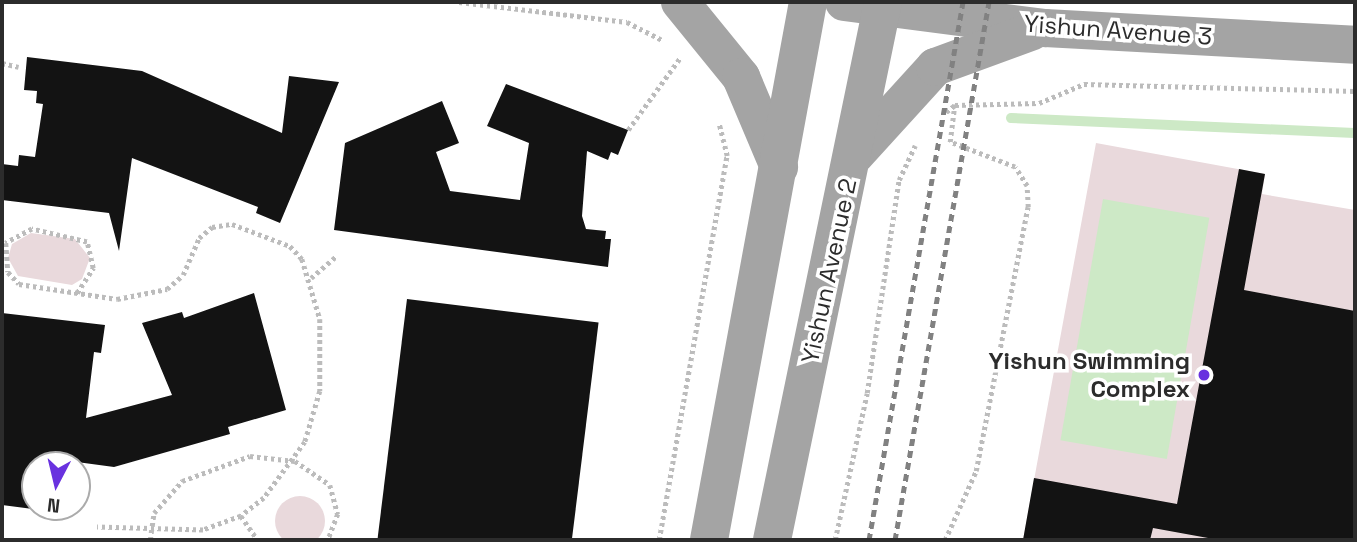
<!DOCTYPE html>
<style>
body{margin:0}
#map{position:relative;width:1357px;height:542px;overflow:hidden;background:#fff;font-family:"Space Grotesk",sans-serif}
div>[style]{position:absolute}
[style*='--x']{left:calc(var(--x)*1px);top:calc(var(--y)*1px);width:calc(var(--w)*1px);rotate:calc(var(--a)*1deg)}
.green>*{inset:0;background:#e9d9dc}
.round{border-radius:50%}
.water>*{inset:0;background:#cde9c6;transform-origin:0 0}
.stream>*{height:10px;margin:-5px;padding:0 5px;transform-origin:5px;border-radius:5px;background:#cde9c6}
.building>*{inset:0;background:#131313;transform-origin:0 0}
.path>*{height:4.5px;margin-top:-2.25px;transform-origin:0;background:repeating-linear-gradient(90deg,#bcbcbc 0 3.5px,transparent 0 7px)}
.major>*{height:38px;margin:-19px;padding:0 19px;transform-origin:19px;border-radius:19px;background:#a4a4a4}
.rail>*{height:5px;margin-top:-2.5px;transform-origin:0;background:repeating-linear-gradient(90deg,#818181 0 7px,transparent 0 12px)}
.dots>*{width:19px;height:19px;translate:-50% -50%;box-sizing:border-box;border:4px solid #fff;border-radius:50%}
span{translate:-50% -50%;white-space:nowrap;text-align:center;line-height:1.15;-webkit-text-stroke:7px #fff;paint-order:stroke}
.street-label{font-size:24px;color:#2c2c2c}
.poi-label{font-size:24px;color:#2c2c2c;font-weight:700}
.right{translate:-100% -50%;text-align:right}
.frame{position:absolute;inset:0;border:4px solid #2c2c2c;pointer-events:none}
.north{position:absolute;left:21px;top:451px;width:70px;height:70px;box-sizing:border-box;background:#fff;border:2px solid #ababab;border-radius:50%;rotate:187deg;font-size:19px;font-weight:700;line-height:28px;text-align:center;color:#2c2c2c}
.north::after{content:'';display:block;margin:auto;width:24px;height:32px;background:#6932df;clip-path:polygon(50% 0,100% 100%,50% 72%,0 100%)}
</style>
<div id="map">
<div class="green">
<div style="clip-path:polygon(1096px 143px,1265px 174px,1262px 194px,1355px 210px,1355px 540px,1023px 540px)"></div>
<div style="clip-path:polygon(31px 233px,75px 239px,90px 258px,82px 279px,72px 285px,18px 276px,8px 258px,12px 244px)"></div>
<div class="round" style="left:275px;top:496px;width:50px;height:50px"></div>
</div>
<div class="water">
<div style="left:1103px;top:199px;width:108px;height:245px;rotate:10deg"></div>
</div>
<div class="stream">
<div style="--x:1011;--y:118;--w:344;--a:2.5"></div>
</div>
<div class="building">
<div style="clip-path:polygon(27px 57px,142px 71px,282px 133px,289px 76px,339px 82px,280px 223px,256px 213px,258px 207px,132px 158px,119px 251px,109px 213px,2px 200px,2px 164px,18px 166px,19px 155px,35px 157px,43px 104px,36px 103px,37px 91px,24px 90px)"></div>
<div style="clip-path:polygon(506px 84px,628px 130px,618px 155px,611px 152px,608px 160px,587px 151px,582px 216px,586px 229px,606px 231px,605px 239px,611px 239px,608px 267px,334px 230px,345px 143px,442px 101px,459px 143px,436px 152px,450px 191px,520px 200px,529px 143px,487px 126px)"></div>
<div style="clip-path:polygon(1239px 169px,1265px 174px,1244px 290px,1355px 311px,1355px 540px,1219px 540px,1153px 528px,1150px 540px,1023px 540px,1034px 478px,1177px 504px)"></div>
<div style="clip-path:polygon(254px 293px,286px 410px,228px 427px,230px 434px,114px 467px,62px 460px,35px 465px,35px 507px,56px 507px,56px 512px,2px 505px,2px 313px,105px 325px,101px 353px,94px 352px,86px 418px,172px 395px,142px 323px,182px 312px,184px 318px)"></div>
<div style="left:407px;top:299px;width:193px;height:243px;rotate:7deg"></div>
</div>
<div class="path">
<div style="--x:459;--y:2;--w:169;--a:6.8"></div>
<div style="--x:627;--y:22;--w:39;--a:27"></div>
<div style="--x:2;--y:63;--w:17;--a:13"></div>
<div style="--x:946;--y:112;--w:11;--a:-38"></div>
<div style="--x:955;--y:105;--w:84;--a:-1.4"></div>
<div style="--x:1039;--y:103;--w:49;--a:-22.9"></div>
<div style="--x:1084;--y:84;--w:271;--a:1.5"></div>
<div style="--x:628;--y:130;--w:89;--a:-54.2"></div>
<div style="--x:311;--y:278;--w:33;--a:-41"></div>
<div style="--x:77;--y:293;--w:30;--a:-57"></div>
<div style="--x:93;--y:268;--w:27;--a:-103"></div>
<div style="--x:87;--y:242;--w:57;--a:-166.7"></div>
<div style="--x:32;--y:229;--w:30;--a:152"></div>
<div style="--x:6;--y:243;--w:29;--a:86"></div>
<div style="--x:8;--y:272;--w:16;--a:47"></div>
<div style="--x:19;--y:284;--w:99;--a:8.7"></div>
<div style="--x:117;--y:299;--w:51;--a:-11.3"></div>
<div style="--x:167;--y:289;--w:21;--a:-41"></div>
<div style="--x:183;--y:275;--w:40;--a:-66.6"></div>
<div style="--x:199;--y:238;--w:17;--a:-40"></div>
<div style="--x:212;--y:227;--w:20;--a:-9"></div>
<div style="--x:232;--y:224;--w:62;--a:20.8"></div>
<div style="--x:290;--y:246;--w:18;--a:47"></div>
<div style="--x:302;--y:259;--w:63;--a:73.3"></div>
<div style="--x:320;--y:319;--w:72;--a:90"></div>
<div style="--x:320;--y:391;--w:53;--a:106.4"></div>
<div style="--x:305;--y:442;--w:69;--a:126.2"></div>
<div style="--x:264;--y:498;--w:29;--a:142"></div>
<div style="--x:241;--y:516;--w:40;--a:159.8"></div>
<div style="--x:203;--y:530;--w:106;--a:-178.4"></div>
<div style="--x:241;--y:516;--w:29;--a:55"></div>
<div style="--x:150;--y:540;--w:27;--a:-82"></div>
<div style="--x:154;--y:513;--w:43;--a:-48.8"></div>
<div style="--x:182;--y:481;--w:72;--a:-20.2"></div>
<div style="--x:250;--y:456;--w:45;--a:6.3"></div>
<div style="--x:295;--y:461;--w:42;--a:34.4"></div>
<div style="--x:330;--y:485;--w:30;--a:75"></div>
<div style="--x:338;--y:514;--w:28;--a:111"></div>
<div style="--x:659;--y:540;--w:390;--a:-80"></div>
<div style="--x:727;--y:156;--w:32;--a:-104"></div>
<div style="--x:835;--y:540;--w:150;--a:-77.7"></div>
<div style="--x:867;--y:393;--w:215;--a:-81.5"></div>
<div style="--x:899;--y:180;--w:38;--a:-65"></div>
<div style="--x:945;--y:540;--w:76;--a:-65.8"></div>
<div style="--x:976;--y:471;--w:269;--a:-78.9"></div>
<div style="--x:1028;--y:207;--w:21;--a:-93"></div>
<div style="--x:1027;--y:186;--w:22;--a:-122"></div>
<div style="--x:1015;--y:167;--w:70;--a:-159"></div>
<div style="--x:950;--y:142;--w:38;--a:-83"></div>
</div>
<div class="major">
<div style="--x:680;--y:2;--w:97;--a:50.9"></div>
<div style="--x:741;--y:77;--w:98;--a:67.1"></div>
<div style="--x:844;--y:2;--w:203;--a:7.4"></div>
<div style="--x:1045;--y:28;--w:310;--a:3.1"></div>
<div style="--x:855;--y:155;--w:119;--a:-47.7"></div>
<div style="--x:935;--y:67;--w:104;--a:-20.2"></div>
<div style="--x:709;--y:540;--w:547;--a:-79.57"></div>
<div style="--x:772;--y:540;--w:549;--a:-78.34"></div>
</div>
<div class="rail">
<div style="--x:869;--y:540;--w:546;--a:-80.09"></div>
<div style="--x:895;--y:540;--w:546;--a:-80.09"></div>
</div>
<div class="dots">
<div style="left:1204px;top:375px;background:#6932df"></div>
</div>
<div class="street-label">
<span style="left:1118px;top:30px;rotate:4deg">Yishun Avenue 3</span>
<span style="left:829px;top:271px;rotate:-78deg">Yishun Avenue 2</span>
</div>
<div class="poi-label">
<span class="right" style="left:1190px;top:375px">Yishun Swimming<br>Complex</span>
</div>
<div class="frame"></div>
<div class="north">N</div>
</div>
